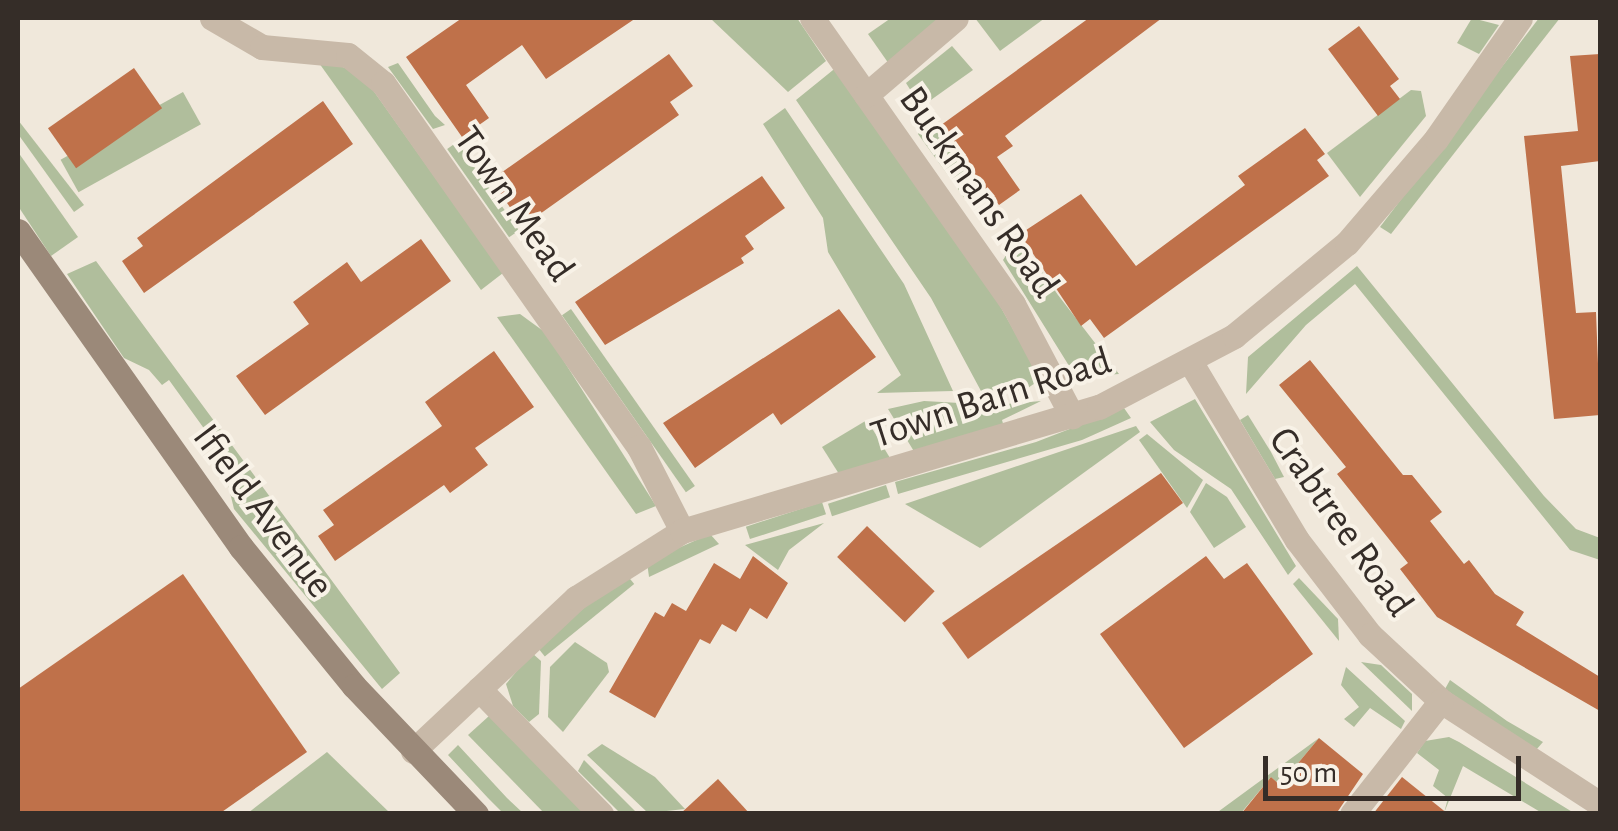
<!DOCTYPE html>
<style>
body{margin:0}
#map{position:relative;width:1618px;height:831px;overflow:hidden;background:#f0e8db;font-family:"Alegreya Sans",sans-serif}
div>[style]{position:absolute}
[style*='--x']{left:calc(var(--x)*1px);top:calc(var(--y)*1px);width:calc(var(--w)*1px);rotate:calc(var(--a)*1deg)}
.green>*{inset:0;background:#b0be9c;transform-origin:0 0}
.building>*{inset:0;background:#bf714a;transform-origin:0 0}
.street>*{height:25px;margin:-12.5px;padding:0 12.5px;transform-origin:12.5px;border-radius:12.5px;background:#c8b9a8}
.secondary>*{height:25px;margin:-12.5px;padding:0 12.5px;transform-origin:12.5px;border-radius:12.5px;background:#9b8979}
span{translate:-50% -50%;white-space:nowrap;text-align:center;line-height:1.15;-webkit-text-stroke:8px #f8f2e7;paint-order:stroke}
.street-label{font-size:40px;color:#352d28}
.frame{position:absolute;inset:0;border:20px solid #352d28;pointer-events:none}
.scale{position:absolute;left:1263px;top:756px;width:258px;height:45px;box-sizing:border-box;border:5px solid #352d28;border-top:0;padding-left:12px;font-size:30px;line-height:35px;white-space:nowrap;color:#352d28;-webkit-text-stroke:8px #f8f2e7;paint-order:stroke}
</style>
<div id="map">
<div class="green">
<div style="clip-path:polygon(710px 18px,797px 18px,826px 61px,788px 92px)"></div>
<div style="clip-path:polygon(891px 18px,942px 18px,889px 64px,868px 34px)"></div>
<div style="clip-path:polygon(975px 18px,1045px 18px,1000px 51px)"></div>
<div style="clip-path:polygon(1472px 18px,1499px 25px,1479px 54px,1457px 43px)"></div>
<div style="clip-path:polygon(1539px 18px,1560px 18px,1391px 234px,1380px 227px)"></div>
<div style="clip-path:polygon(952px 46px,973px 70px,921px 107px,906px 83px)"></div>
<div style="clip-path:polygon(329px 61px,363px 76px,503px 273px,481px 290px,319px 63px)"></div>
<div style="clip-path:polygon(398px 63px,435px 116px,445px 125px,433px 129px,388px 67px)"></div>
<div style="clip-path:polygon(838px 66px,994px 295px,1041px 379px,1025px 390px,981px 391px,931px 298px,796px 100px)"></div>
<div style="clip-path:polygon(1411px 90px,1421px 91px,1426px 116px,1360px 197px,1327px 153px)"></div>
<div style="left:183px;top:92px;width:37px;height:140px;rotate:61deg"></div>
<div style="clip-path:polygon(785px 108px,904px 284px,953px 391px,877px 393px,901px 375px,828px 252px,823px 218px,763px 124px)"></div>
<div style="clip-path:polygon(926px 114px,989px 193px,971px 207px,918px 134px)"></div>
<div style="clip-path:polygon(18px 120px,84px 205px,74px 212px,18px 134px)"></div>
<div style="left:457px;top:142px;width:108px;height:12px;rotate:55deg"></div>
<div style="clip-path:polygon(18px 152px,78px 237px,51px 256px,18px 206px)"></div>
<div style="clip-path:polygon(1018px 237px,1058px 295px,1119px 374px,1076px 377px,1003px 260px)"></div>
<div style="clip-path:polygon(96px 261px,400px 673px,382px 689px,234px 509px,226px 476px,234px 470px,169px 380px,162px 385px,149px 370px,124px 358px,67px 274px)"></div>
<div style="clip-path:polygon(1357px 266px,1544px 496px,1576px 529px,1600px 538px,1600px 560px,1570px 550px,1355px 284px,1306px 325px,1246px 394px,1248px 357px)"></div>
<div style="left:571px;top:309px;width:216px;height:11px;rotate:55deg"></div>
<div style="clip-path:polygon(520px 314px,546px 333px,656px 506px,636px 514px,497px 317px)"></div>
<div style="clip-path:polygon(1195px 399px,1296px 566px,1288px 575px,1231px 489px,1174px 450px,1150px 422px)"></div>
<div style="clip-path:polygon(924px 401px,995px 405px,1041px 401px,1002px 420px,1004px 427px,915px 453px,888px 409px)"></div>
<div style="clip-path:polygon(1124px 408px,1131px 418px,1082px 440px,898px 494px,895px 482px,1036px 442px)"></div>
<div style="clip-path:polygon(1248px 415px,1271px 452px,1284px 477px,1275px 479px,1240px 420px)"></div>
<div style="clip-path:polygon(867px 420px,890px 458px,839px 474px,822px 447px)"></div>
<div style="clip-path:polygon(1136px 426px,1140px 432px,980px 548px,905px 504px)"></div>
<div style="clip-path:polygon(1147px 434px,1203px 480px,1187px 508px,1139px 440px)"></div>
<div style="clip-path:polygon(1206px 483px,1227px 497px,1246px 527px,1214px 548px,1190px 512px)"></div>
<div style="left:886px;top:485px;width:13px;height:61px;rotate:72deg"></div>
<div style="left:822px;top:502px;width:13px;height:80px;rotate:72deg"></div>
<div style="clip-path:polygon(824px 523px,789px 550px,778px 570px,745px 545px)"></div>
<div style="clip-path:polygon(710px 534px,719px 544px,649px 577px,647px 562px)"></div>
<div style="left:626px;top:574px;width:13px;height:115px;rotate:51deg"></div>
<div style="clip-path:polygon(1299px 578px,1338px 619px,1339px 641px,1293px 584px)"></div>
<div style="clip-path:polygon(575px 642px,607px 663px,609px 672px,563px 732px,548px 717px,550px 667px)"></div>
<div style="clip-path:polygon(532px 653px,541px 661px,539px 714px,529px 722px,513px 706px,506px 684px)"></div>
<div style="clip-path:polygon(1361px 662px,1381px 665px,1412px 694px,1412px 711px)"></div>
<div style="clip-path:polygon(1346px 667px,1405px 721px,1401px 729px,1370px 708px,1354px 727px,1344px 719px,1359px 707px,1341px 685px)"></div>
<div style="clip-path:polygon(1450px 680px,1507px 721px,1543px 742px,1536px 750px,1472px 708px,1445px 689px)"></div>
<div style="clip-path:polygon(489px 716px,587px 813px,544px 813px,468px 735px)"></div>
<div style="clip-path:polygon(1449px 737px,1459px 742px,1574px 813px,1542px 813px,1463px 766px,1444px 813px,1448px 798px,1433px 786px,1439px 770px,1417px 753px,1425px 741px)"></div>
<div style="clip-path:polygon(1319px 738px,1280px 785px,1271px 777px,1241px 813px,1215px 814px)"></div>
<div style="clip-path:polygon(602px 744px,655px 777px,685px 809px,648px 813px,587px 755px)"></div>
<div style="clip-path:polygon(458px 745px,507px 798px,523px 813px,503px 813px,488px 798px,448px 755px)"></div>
<div style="clip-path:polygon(327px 752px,390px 813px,248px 813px)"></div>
<div style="clip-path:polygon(584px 760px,637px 813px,620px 813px,578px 771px)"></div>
</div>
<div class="building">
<div style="clip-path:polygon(462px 18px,636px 18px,546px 79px,522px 45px,466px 85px,489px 118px,462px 137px,406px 57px)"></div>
<div style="clip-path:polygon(1089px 18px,1162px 18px,1005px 136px,1013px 146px,997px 157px,1020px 190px,999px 205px,937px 128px)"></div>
<div style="clip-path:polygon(1359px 26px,1399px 79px,1390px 86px,1400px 99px,1378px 116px,1328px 49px)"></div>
<div style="clip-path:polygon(669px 54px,693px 86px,670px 102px,679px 115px,523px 226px,491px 180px)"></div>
<div style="clip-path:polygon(1600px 54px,1600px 161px,1561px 166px,1576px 313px,1596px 312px,1600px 415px,1554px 419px,1524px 136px,1578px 131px,1570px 56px)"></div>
<div style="left:134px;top:68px;width:49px;height:105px;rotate:55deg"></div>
<div style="clip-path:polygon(323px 101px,353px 144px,144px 293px,122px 261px,143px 246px,137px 238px)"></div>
<div style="clip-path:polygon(1305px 128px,1325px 154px,1317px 160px,1329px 176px,1104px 338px,1090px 319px,1081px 326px,1020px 234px,1081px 194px,1136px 266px,1245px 185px,1238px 176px)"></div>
<div style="clip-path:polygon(762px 176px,785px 208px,745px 236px,754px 249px,741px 258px,744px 263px,605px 345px,575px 302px)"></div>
<div style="clip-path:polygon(421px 239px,451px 281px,265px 415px,236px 376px,309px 324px,293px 302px,347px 262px,361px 282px)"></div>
<div style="clip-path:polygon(839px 309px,876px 357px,781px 425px,773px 413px,695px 468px,663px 423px)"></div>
<div style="clip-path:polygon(494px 351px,534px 407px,475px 448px,488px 465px,450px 493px,444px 485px,335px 561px,318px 536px,334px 525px,323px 510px,442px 426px,425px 402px)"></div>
<div style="clip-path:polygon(1310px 360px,1403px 475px,1412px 475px,1442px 512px,1430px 521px,1464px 564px,1469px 560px,1495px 594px,1524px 612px,1516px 625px,1600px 677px,1600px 711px,1437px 617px,1400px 569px,1408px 563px,1337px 474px,1346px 467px,1279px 385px)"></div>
<div style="clip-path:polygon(1161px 473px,1183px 503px,968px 659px,942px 623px)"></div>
<div style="left:867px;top:526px;width:94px;height:43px;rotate:44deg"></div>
<div style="clip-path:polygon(753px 556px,788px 583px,767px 619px,750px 608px,736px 632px,722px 624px,710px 644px,700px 639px,655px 718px,609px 692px,655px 612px,664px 617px,672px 603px,686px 611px,714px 563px,740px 579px)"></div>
<div style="clip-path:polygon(1206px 556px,1224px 579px,1247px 563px,1313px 654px,1184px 748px,1100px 634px)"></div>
<div style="clip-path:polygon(183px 574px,307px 752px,219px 814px,18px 814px,18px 689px)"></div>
<div style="clip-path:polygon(1319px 738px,1363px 774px,1336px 814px,1241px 814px,1271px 777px,1280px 785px)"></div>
<div style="clip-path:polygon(1402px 777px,1448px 814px,1373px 814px)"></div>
<div style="clip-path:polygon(718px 779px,750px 814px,680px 814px)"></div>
</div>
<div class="street">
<div style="--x:212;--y:18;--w:58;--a:30.1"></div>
<div style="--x:262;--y:47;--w:86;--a:5.3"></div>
<div style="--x:348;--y:55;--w:45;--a:38.7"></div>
<div style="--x:383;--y:83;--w:445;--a:54.9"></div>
<div style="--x:639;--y:447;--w:94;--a:62.9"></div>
<div style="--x:812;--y:18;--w:350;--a:54.9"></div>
<div style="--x:1013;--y:304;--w:127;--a:62.2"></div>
<div style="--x:866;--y:95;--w:118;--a:-40.5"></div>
<div style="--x:1191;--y:363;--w:206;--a:59.1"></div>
<div style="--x:1297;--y:540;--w:120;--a:52.5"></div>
<div style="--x:1370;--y:635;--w:97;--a:42.9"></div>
<div style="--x:1441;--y:701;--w:189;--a:32.9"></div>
<div style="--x:479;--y:689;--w:175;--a:45.7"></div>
<div style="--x:413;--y:751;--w:224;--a:-43.2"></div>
<div style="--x:576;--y:598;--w:125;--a:-32.3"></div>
<div style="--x:682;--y:531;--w:435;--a:-16.6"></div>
<div style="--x:1099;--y:407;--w:153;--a:-27.7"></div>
<div style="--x:1234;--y:336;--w:146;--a:-39.5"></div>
<div style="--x:1347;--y:243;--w:137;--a:-49.4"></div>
<div style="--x:1436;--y:139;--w:147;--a:-55.2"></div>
<div style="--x:1352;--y:814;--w:144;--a:-51.8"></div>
</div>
<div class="secondary">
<div style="--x:18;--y:231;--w:387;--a:54.8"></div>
<div style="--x:241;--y:547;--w:179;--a:50.9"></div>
<div style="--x:354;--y:686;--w:177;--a:46.4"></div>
</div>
<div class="street-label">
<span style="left:979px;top:192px;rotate:55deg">Buckmans Road</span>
<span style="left:514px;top:204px;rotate:55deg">Town Mead</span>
<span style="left:991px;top:398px;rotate:-18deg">Town Barn Road</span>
<span style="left:263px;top:511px;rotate:53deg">Ifield Avenue</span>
<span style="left:1341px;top:522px;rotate:55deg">Crabtree Road</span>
</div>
<div class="frame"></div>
<div class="scale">50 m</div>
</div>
